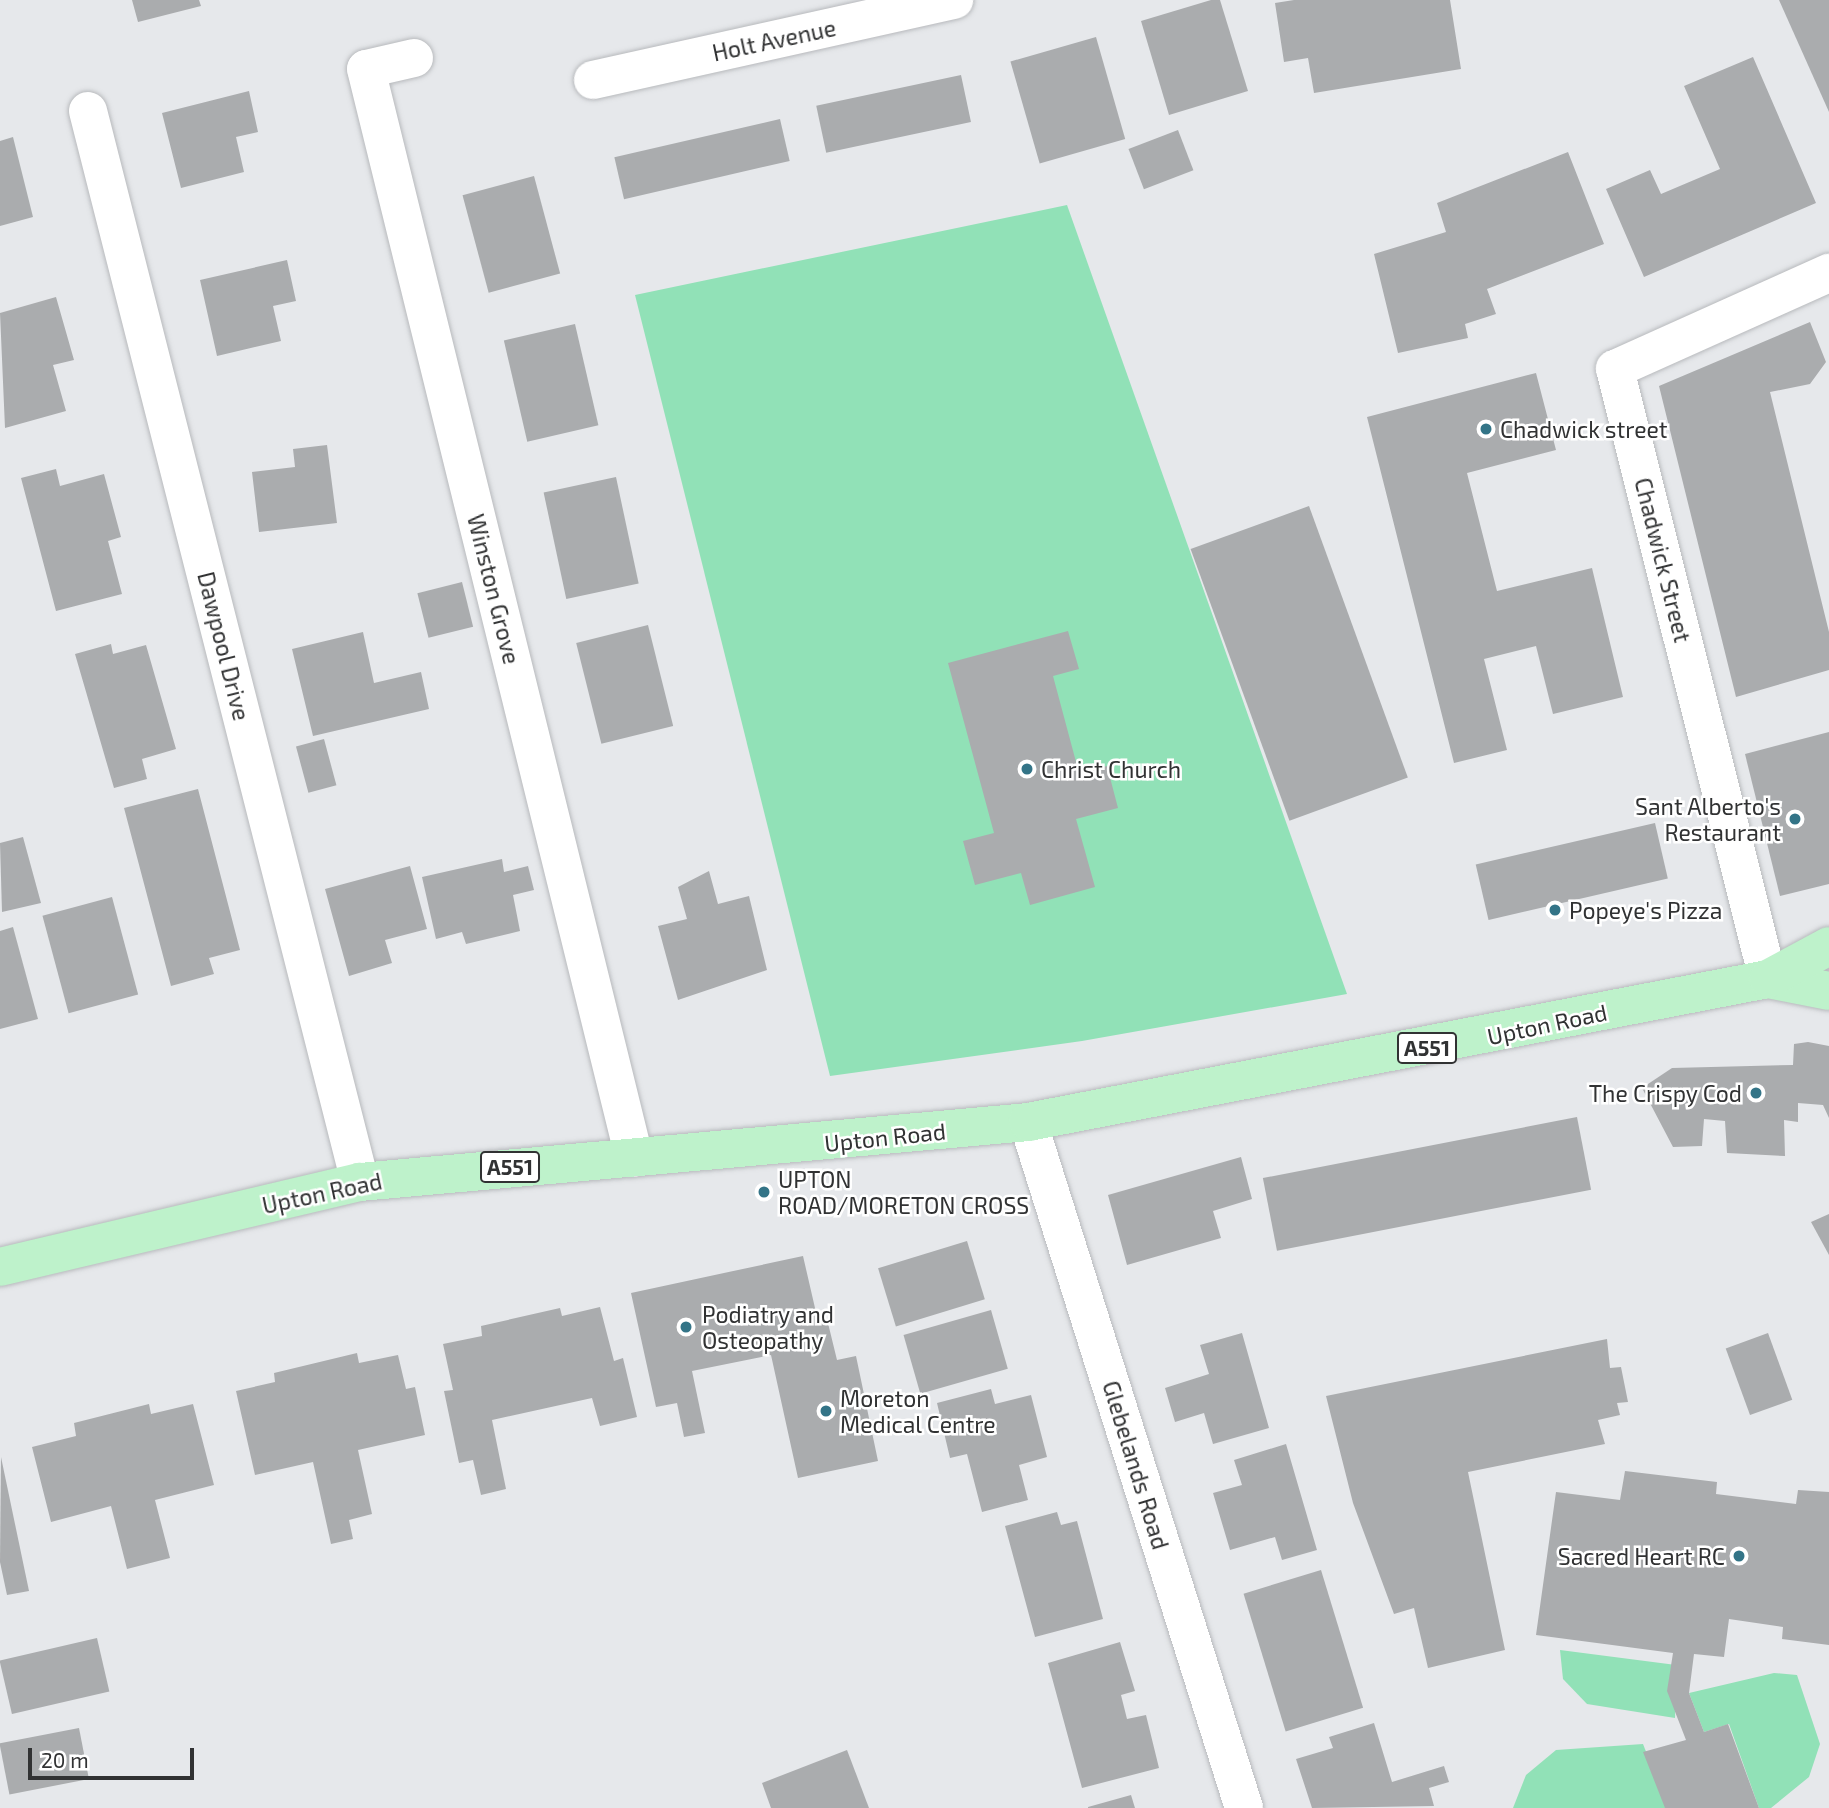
<!DOCTYPE html>
<style>
body{margin:0}
#map{position:relative;width:1829px;height:1808px;overflow:hidden;background:#e6e8eb;font-family:"Exo 2",sans-serif}
div>[style]{position:absolute}
[style*='--x']{left:calc(var(--x)*1px);top:calc(var(--y)*1px);width:calc(var(--w)*1px);rotate:calc(var(--a)*1deg)}
.green>*{inset:0;background:#91e1b7}
.building>*{inset:0;background:#aaacae;transform-origin:0 0}
.roads{filter:drop-shadow(0 0 2px #b8babd) drop-shadow(0 0 2px #b8babd)}
.minor>*{height:38px;margin:-19px;padding:0 19px;transform-origin:19px;border-radius:19px;background:#fff}
.major>*{height:38px;margin:-19px;padding:0 19px;transform-origin:19px;border-radius:19px;background:#bef2cb}
.dots>*{width:19px;height:19px;translate:-50% -50%;box-sizing:border-box;border:4px solid #fff;border-radius:50%}
span{translate:-50% -50%;white-space:nowrap;text-align:center;line-height:1.15;-webkit-text-stroke:5px #fff;paint-order:stroke}
.shield-label span{padding:2px 5px;background:#fff;border:2px solid;border-radius:5px;-webkit-text-stroke-width:0}
.shield-label{font-size:21px;color:#313233;font-weight:700}
.street-label{font-size:23px;color:#313233}
.poi-label{font-size:23px;color:#313233}
.left{translate:0 -50%;text-align:left}
.right{translate:-100% -50%;text-align:right}
.scale{position:absolute;left:28px;top:1748px;width:166px;height:32px;box-sizing:border-box;border:4px solid #313233;border-top:0;padding-left:9px;font-size:21px;line-height:24px;white-space:nowrap;color:#313233;-webkit-text-stroke:5px #fff;paint-order:stroke}
</style>
<div id="map">
<div class="green">
<div style="clip-path:polygon(1067px 205px,1347px 994px,1082px 1041px,830px 1076px,635px 295px)"></div>
<div style="clip-path:polygon(1560px 1650px,1676px 1665px,1675px 1718px,1587px 1704px,1563px 1679px)"></div>
<div style="clip-path:polygon(1774px 1673px,1797px 1675px,1820px 1744px,1809px 1777px,1771px 1808px,1759px 1808px,1729px 1724px,1704px 1732px,1689px 1693px)"></div>
<div style="clip-path:polygon(1643px 1744px,1668px 1808px,1513px 1808px,1526px 1775px,1556px 1750px)"></div>
</div>
<div class="building">
<div style="clip-path:polygon(132px 0,199px 0,201px 6px,138px 22px)"></div>
<div style="clip-path:polygon(1211px 0,1220px 0,1248px 91px,1169px 115px,1141px 21px)"></div>
<div style="clip-path:polygon(1294px 0,1450px 0,1461px 69px,1314px 93px,1308px 58px,1284px 62px,1275px 3px)"></div>
<div style="clip-path:polygon(1779px 0,1829px 0,1829px 112px)"></div>
<div style="left:1096px;top:37px;width:106px;height:89px;rotate:74deg"></div>
<div style="clip-path:polygon(1753px 57px,1816px 203px,1644px 277px,1606px 189px,1650px 170px,1661px 194px,1720px 169px,1684px 86px)"></div>
<div style="left:961px;top:75px;width:48px;height:148px;rotate:78deg"></div>
<div style="clip-path:polygon(249px 91px,258px 132px,236px 137px,244px 172px,181px 188px,162px 113px)"></div>
<div style="left:780px;top:119px;width:43px;height:170px;rotate:77deg"></div>
<div style="left:1178px;top:130px;width:43px;height:53px;rotate:69deg"></div>
<div style="clip-path:polygon(13px 137px,33px 217px,0 226px,0 141px)"></div>
<div style="clip-path:polygon(1568px 152px,1604px 244px,1487px 289px,1496px 314px,1465px 324px,1468px 338px,1398px 353px,1374px 254px,1446px 232px,1437px 203px)"></div>
<div style="left:534px;top:176px;width:101px;height:74px;rotate:75deg"></div>
<div style="clip-path:polygon(287px 260px,296px 301px,273px 306px,281px 341px,217px 356px,200px 280px)"></div>
<div style="clip-path:polygon(56px 297px,74px 360px,53px 365px,66px 411px,5px 428px,0 313px)"></div>
<div style="clip-path:polygon(1810px 322px,1826px 362px,1810px 384px,1770px 392px,1829px 632px,1829px 670px,1736px 697px,1659px 386px)"></div>
<div style="left:575px;top:324px;width:104px;height:73px;rotate:77deg"></div>
<div style="clip-path:polygon(1536px 373px,1556px 450px,1467px 473px,1497px 591px,1592px 568px,1623px 697px,1553px 714px,1536px 646px,1484px 659px,1507px 750px,1454px 763px,1367px 417px)"></div>
<div style="clip-path:polygon(327px 445px,337px 523px,259px 532px,252px 472px,295px 467px,293px 449px)"></div>
<div style="clip-path:polygon(56px 469px,60px 486px,104px 474px,121px 537px,108px 541px,122px 594px,56px 611px,21px 478px)"></div>
<div style="left:616px;top:477px;width:109px;height:74px;rotate:78deg"></div>
<div style="left:1309px;top:506px;width:289px;height:126px;rotate:70deg"></div>
<div style="left:462px;top:582px;width:46px;height:46px;rotate:76deg"></div>
<div style="left:648px;top:625px;width:104px;height:74px;rotate:76deg"></div>
<div style="clip-path:polygon(1068px 631px,1079px 669px,1053px 676px,1079px 773px,1107px 766px,1118px 808px,1076px 819px,1095px 887px,1030px 905px,1021px 873px,975px 885px,963px 841px,994px 833px,948px 663px)"></div>
<div style="clip-path:polygon(363px 632px,374px 683px,421px 672px,429px 709px,313px 736px,292px 649px)"></div>
<div style="clip-path:polygon(111px 644px,113px 654px,146px 645px,176px 749px,142px 759px,147px 779px,114px 788px,75px 654px)"></div>
<div style="clip-path:polygon(1829px 732px,1829px 884px,1780px 896px,1745px 754px)"></div>
<div style="left:324px;top:739px;width:48px;height:29px;rotate:75deg"></div>
<div style="clip-path:polygon(198px 789px,240px 950px,209px 958px,214px 974px,171px 986px,124px 808px)"></div>
<div style="left:1655px;top:823px;width:57px;height:184px;rotate:77deg"></div>
<div style="clip-path:polygon(23px 837px,41px 903px,2px 912px,0 843px)"></div>
<div style="clip-path:polygon(502px 859px,504px 872px,528px 866px,534px 890px,513px 895px,520px 931px,466px 944px,462px 932px,436px 939px,422px 877px)"></div>
<div style="clip-path:polygon(410px 866px,427px 929px,385px 940px,392px 963px,349px 976px,325px 889px)"></div>
<div style="clip-path:polygon(709px 871px,718px 904px,749px 896px,767px 970px,678px 1000px,658px 926px,687px 919px,678px 887px)"></div>
<div style="left:112px;top:897px;width:101px;height:72px;rotate:75deg"></div>
<div style="clip-path:polygon(13px 927px,38px 1019px,0 1029px,0 931px)"></div>
<div style="clip-path:polygon(1808px 1042px,1829px 1046px,1829px 1118px,1823px 1105px,1798px 1103px,1798px 1122px,1784px 1120px,1785px 1156px,1727px 1153px,1725px 1121px,1704px 1119px,1702px 1146px,1673px 1147px,1642px 1088px,1672px 1068px,1793px 1065px,1794px 1044px)"></div>
<div style="left:1577px;top:1117px;width:74px;height:320px;rotate:79deg"></div>
<div style="clip-path:polygon(1241px 1157px,1252px 1199px,1213px 1211px,1221px 1238px,1127px 1265px,1108px 1195px)"></div>
<div style="clip-path:polygon(1829px 1214px,1829px 1255px,1811px 1222px)"></div>
<div style="left:967px;top:1241px;width:61px;height:93px;rotate:73deg"></div>
<div style="clip-path:polygon(803px 1256px,818px 1321px,827px 1319px,837px 1360px,856px 1356px,878px 1461px,798px 1478px,771px 1355px,692px 1371px,705px 1433px,684px 1437px,677px 1403px,656px 1407px,631px 1293px)"></div>
<div style="clip-path:polygon(600px 1307px,614px 1361px,623px 1358px,637px 1417px,600px 1426px,592px 1398px,492px 1420px,506px 1489px,481px 1495px,473px 1460px,459px 1463px,444px 1391px,453px 1390px,443px 1344px,482px 1336px,481px 1326px,560px 1308px,562px 1316px)"></div>
<div style="left:991px;top:1310px;width:61px;height:91px;rotate:74deg"></div>
<div style="clip-path:polygon(1242px 1333px,1269px 1428px,1213px 1444px,1204px 1413px,1175px 1422px,1165px 1388px,1209px 1374px,1200px 1345px)"></div>
<div style="left:1768px;top:1333px;width:71px;height:45px;rotate:70deg"></div>
<div style="clip-path:polygon(1607px 1339px,1610px 1368px,1621px 1367px,1628px 1402px,1617px 1403px,1620px 1415px,1598px 1420px,1605px 1444px,1468px 1472px,1505px 1650px,1428px 1668px,1414px 1608px,1394px 1614px,1353px 1503px,1326px 1396px)"></div>
<div style="clip-path:polygon(357px 1353px,359px 1363px,398px 1355px,406px 1389px,415px 1387px,425px 1435px,358px 1450px,372px 1514px,349px 1520px,353px 1539px,331px 1544px,313px 1462px,255px 1475px,236px 1391px,275px 1382px,274px 1373px)"></div>
<div style="clip-path:polygon(991px 1389px,995px 1404px,1031px 1395px,1047px 1457px,1019px 1465px,1028px 1500px,982px 1512px,967px 1454px,950px 1458px,937px 1403px)"></div>
<div style="clip-path:polygon(149px 1404px,151px 1414px,193px 1404px,214px 1485px,155px 1500px,170px 1558px,127px 1569px,111px 1506px,51px 1522px,32px 1447px,76px 1436px,74px 1423px)"></div>
<div style="clip-path:polygon(1286px 1444px,1317px 1550px,1282px 1560px,1275px 1537px,1230px 1550px,1213px 1493px,1242px 1485px,1234px 1460px)"></div>
<div style="clip-path:polygon(1px 1457px,29px 1591px,7px 1595px,0 1562px)"></div>
<div style="clip-path:polygon(1625px 1471px,1717px 1482px,1716px 1494px,1796px 1504px,1798px 1490px,1829px 1492px,1829px 1645px,1782px 1639px,1783px 1627px,1729px 1619px,1724px 1657px,1694px 1654px,1689px 1693px,1704px 1732px,1728px 1724px,1759px 1808px,1665px 1808px,1643px 1752px,1686px 1740px,1667px 1691px,1673px 1653px,1536px 1635px,1556px 1492px,1620px 1500px)"></div>
<div style="clip-path:polygon(1057px 1512px,1061px 1525px,1077px 1521px,1103px 1619px,1035px 1637px,1005px 1526px)"></div>
<div style="left:1321px;top:1570px;width:144px;height:81px;rotate:73deg"></div>
<div style="left:97px;top:1638px;width:55px;height:100px;rotate:77deg"></div>
<div style="clip-path:polygon(1120px 1642px,1135px 1691px,1121px 1695px,1127px 1719px,1146px 1715px,1159px 1768px,1082px 1788px,1048px 1663px)"></div>
<div style="clip-path:polygon(1374px 1723px,1392px 1782px,1444px 1766px,1449px 1782px,1429px 1788px,1434px 1806px,1312px 1808px,1296px 1759px,1333px 1748px,1329px 1737px)"></div>
<div style="left:79px;top:1728px;width:52px;height:81px;rotate:79deg"></div>
<div style="clip-path:polygon(847px 1750px,869px 1808px,771px 1808px,762px 1783px)"></div>
<div style="clip-path:polygon(1131px 1795px,1135px 1808px,1088px 1808px,1088px 1807px)"></div>
</div>
<div class="roads">
<div class="minor">
<div style="--x:414;--y:58;--w:49;--a:167.1"></div>
<div style="--x:366;--y:69;--w:1121;--a:76.16"></div>
<div style="--x:593;--y:80;--w:370;--a:-12.5"></div>
<div style="--x:88;--y:111;--w:1105;--a:75.75"></div>
<div style="--x:1768;--y:979;--w:629;--a:-104.08"></div>
<div style="--x:1615;--y:369;--w:235;--a:-24.2"></div>
<div style="--x:1028;--y:1122;--w:719;--a:72.52"></div>
</div>
<div class="major">
<div style="--x:1768;--y:979;--w:62;--a:11.1"></div>
<div style="--x:0;--y:1267;--w:370;--a:-13.3"></div>
<div style="--x:360;--y:1182;--w:671;--a:-5.13"></div>
<div style="--x:1028;--y:1122;--w:754;--a:-10.94"></div>
<div style="--x:1768;--y:979;--w:69;--a:-28.4"></div>
</div>
</div>
<div class="dots">
<div style="left:1486px;top:429px;background:#337487"></div>
<div style="left:1027px;top:769px;background:#337487"></div>
<div style="left:1795px;top:819px;background:#337487"></div>
<div style="left:1555px;top:910px;background:#337487"></div>
<div style="left:1756px;top:1093px;background:#337487"></div>
<div style="left:764px;top:1192px;background:#337487"></div>
<div style="left:686px;top:1327px;background:#337487"></div>
<div style="left:826px;top:1411px;background:#337487"></div>
<div style="left:1739px;top:1556px;background:#337487"></div>
</div>
<div class="shield-label">
<span style="left:1427px;top:1048px">A551</span>
<span style="left:510px;top:1167px">A551</span>
</div>
<div class="street-label">
<span style="left:774px;top:40px;rotate:-12deg">Holt Avenue</span>
<span style="left:1663px;top:560px;rotate:76deg">Chadwick Street</span>
<span style="left:494px;top:589px;rotate:76deg">Winston Grove</span>
<span style="left:224px;top:646px;rotate:76deg">Dawpool Drive</span>
<span style="left:1547px;top:1024px;rotate:-12deg">Upton Road</span>
<span style="left:885px;top:1137px;rotate:-6deg">Upton Road</span>
<span style="left:322px;top:1193px;rotate:-12deg">Upton Road</span>
<span style="left:1136px;top:1465px;rotate:73deg">Glebelands Road</span>
</div>
<div class="poi-label">
<span class="left" style="left:1500px;top:429px">Chadwick street</span>
<span class="left" style="left:1041px;top:769px">Christ Church</span>
<span class="right" style="left:1781px;top:819px">Sant Alberto's<br>Restaurant</span>
<span class="left" style="left:1569px;top:910px">Popeye's Pizza</span>
<span class="right" style="left:1742px;top:1093px">The Crispy Cod</span>
<span class="left" style="left:778px;top:1192px">UPTON<br>ROAD/MORETON CROSS</span>
<span class="left" style="left:702px;top:1327px">Podiatry and<br>Osteopathy</span>
<span class="left" style="left:840px;top:1411px">Moreton<br>Medical Centre</span>
<span class="right" style="left:1725px;top:1556px">Sacred Heart RC</span>
</div>
<div class="scale">20 m</div>
</div>
